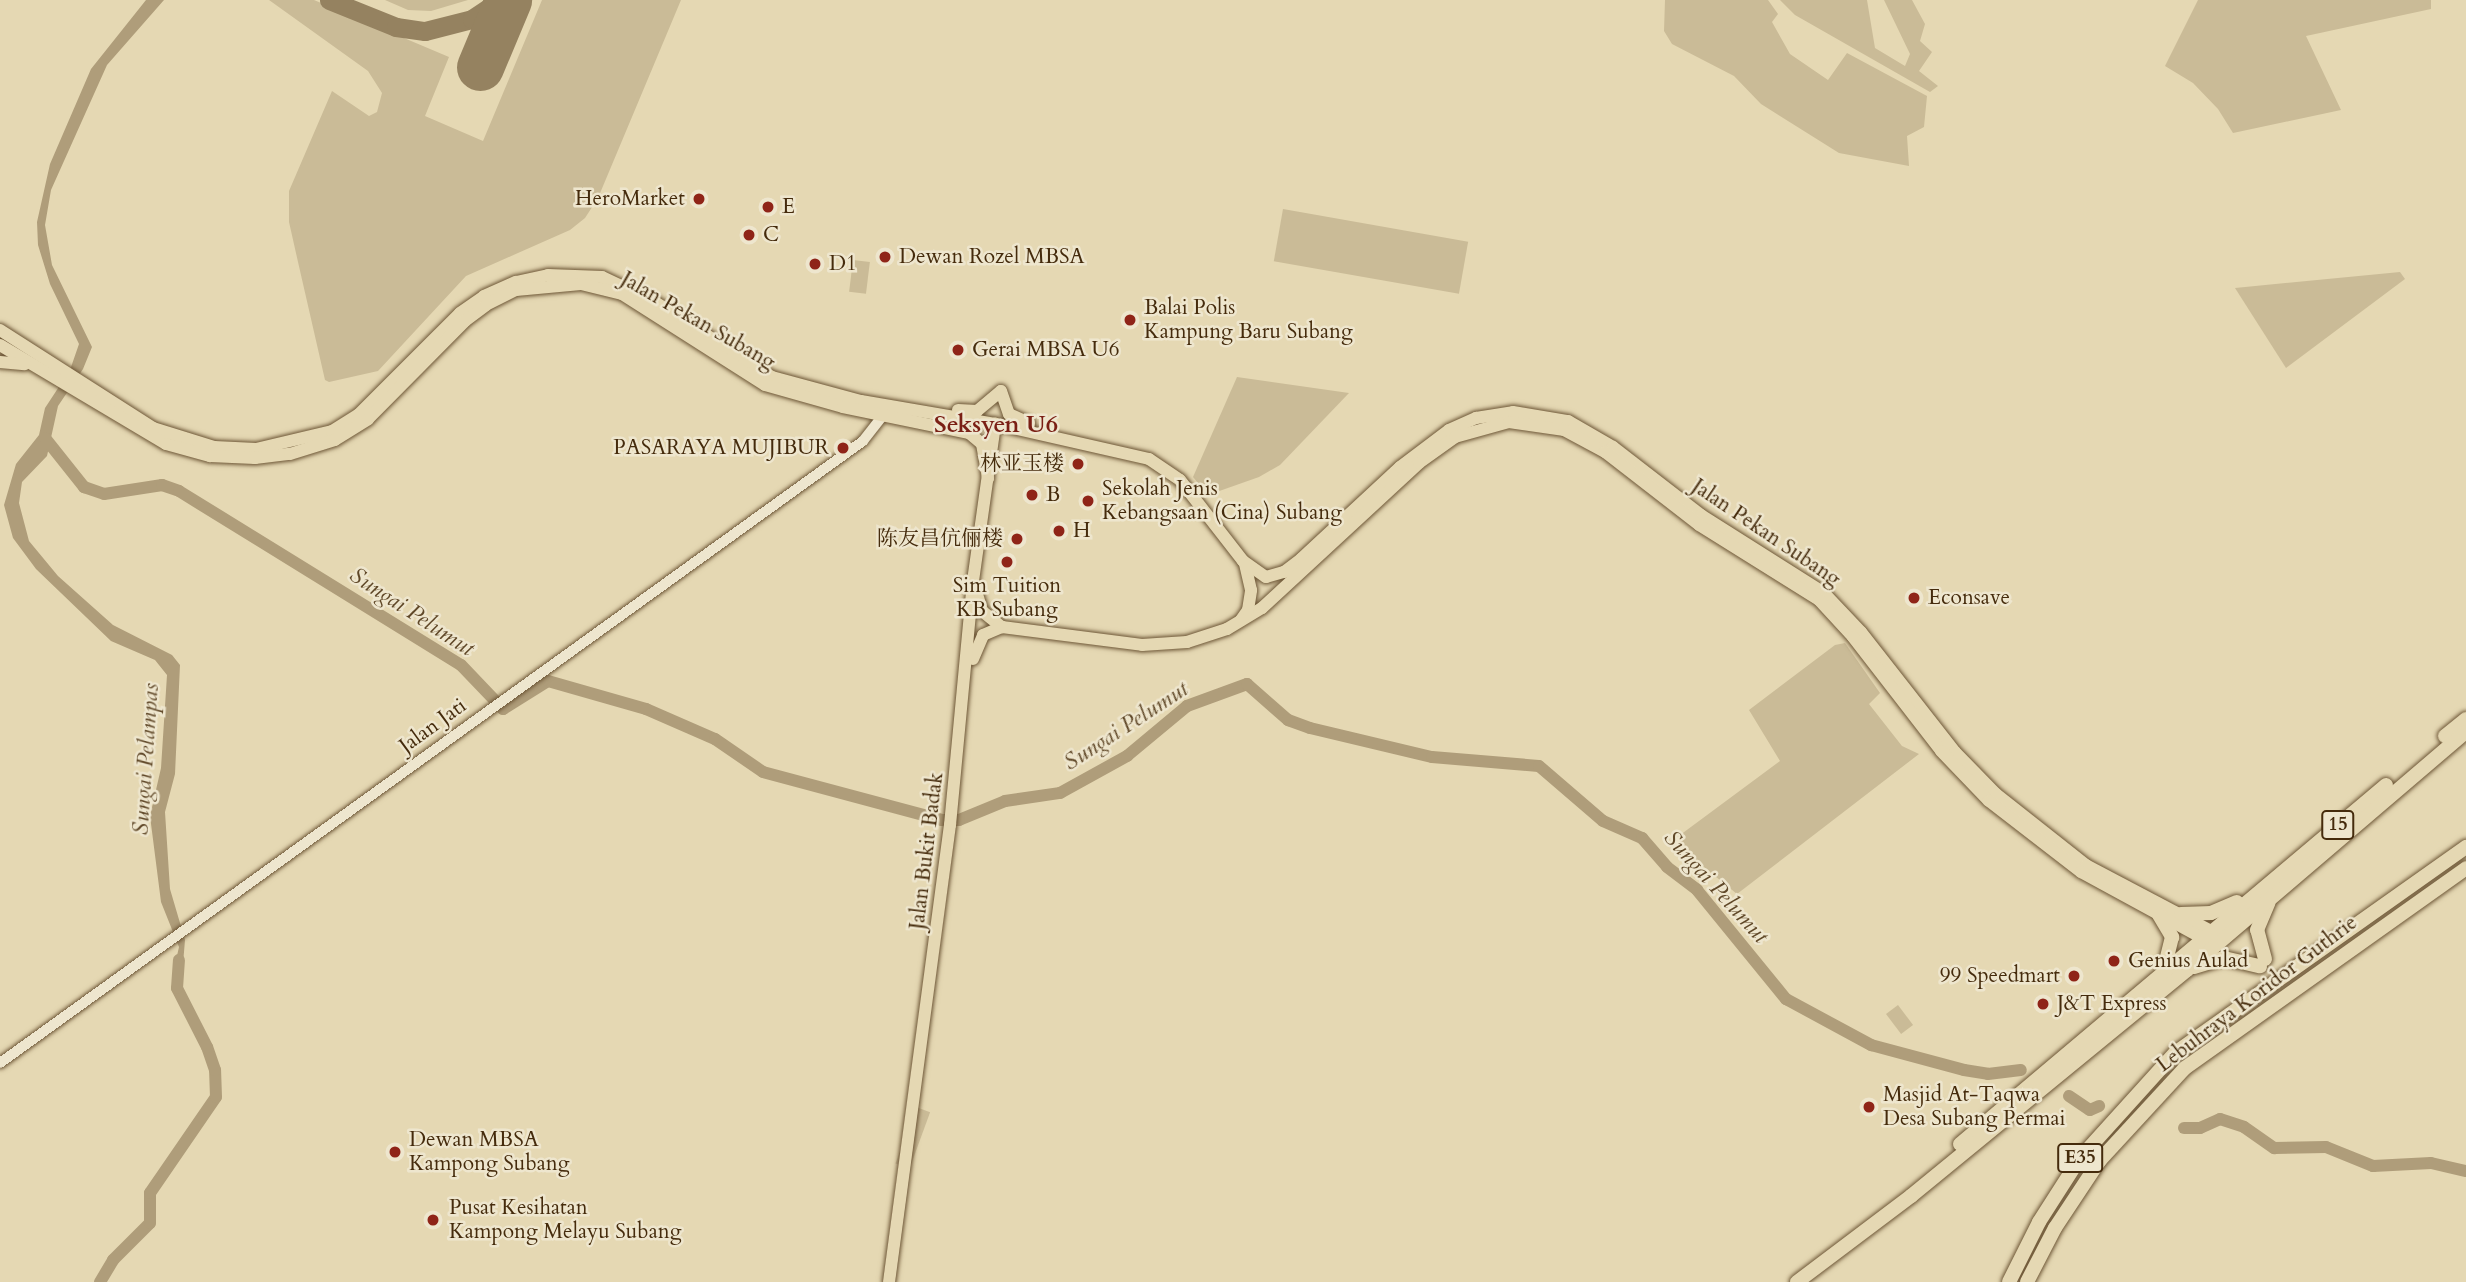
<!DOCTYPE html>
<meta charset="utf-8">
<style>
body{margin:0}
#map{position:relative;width:2466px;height:1282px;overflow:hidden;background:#e5d8b3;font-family:Cardo,"Noto Serif SC",serif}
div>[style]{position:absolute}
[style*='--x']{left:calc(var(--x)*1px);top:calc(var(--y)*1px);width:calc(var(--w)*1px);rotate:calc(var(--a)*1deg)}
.green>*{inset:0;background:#cabb97;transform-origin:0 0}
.water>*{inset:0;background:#af9d7a}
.river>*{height:12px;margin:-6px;padding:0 6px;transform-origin:6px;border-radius:6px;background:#af9d7a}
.taxiway>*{height:19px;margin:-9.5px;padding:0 9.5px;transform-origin:9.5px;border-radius:9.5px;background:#958260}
.runway>*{height:47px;margin:-23.5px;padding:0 23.5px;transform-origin:23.5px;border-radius:23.5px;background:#958260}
.roads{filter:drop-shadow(0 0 2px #6d5636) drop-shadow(0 0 2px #6d5636)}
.minor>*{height:10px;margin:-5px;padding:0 5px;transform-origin:5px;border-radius:5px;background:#eee6ce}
.major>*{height:12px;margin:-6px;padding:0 6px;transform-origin:6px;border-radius:6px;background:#e5d8b3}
.highway>*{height:14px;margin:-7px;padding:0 7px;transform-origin:7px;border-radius:7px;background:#e5d8b3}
.dots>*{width:19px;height:19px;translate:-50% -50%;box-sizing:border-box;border:4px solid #eee6ce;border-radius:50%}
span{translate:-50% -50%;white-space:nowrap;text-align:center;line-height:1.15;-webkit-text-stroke:5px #eee6ce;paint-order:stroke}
.shield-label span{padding:2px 5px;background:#eee6ce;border:2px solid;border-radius:5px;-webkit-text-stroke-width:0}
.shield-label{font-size:19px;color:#452b0c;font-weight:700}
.poi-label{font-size:21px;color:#452b0c}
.right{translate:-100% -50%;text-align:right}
.left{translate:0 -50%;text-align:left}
.street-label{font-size:21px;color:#452b0c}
.water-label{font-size:23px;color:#604828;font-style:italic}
.quarter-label{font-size:24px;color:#7a1f14;font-weight:700}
</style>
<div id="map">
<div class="green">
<div style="clip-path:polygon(269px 0,314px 0,449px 57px,425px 116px,483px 141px,542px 0,681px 0,598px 198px,585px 218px,570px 230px,466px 276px,378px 371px,329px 382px,325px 380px,298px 262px,289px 222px,289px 191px,332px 91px,369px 116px,377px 112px,382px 93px,368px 71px)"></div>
<div style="clip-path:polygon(385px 0,468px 0,431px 11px,408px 10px)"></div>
<div style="clip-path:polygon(1665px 0,1768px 0,1778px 14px,1772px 22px,1790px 54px,1828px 80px,1847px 53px,1927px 96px,1924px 127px,1907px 136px,1909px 166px,1839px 153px,1761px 104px,1734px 76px,1672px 44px,1664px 31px)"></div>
<div style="clip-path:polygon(1780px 0,1867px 0,1875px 48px,1905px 66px,1910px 54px,1884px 0,1912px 0,1925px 24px,1920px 41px,1932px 52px,1919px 71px,1938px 86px,1930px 92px,1795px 15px)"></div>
<div style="clip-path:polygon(2198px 0,2431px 0,2431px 9px,2306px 36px,2341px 110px,2233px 133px,2218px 109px,2193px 83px,2165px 66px)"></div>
<div style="left:1283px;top:209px;width:188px;height:53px;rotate:10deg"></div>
<div style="left:853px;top:260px;width:17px;height:32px;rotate:7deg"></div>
<div style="clip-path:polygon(2400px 272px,2405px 279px,2286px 368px,2235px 288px)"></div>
<div style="clip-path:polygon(1237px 377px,1349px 393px,1280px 465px,1259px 477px,1208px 495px,1193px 477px)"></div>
<div style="clip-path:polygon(1845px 643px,1880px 693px,1869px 704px,1902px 746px,1919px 754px,1737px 894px,1672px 841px,1780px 761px,1749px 710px,1835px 645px)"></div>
<div style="left:1898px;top:1005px;width:25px;height:15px;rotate:53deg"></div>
<div style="left:916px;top:1107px;width:15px;height:60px;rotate:20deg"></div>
</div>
<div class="water">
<div style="clip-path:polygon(146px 0,164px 0,107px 65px,51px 190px,45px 225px,52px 265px,92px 347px,83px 369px,58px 406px,47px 456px,22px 482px,19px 503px,29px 541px,58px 576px,113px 625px,172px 655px,180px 665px,175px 774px,165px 812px,170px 889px,185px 940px,182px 976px,173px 973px,179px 947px,161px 902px,150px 816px,161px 768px,167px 675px,155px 660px,111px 641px,36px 569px,13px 538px,4px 505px,16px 464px,39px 435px,45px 408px,70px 370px,79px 344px,50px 284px,38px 245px,37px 222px,50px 164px,91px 69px)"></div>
</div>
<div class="river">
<div style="--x:45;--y:438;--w:63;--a:51.5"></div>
<div style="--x:84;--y:487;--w:21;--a:19"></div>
<div style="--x:104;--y:494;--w:59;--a:-8.8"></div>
<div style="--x:162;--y:485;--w:18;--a:19"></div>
<div style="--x:179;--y:491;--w:331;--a:31.7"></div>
<div style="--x:461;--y:665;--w:61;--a:46.3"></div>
<div style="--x:503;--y:709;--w:53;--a:-31.9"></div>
<div style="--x:548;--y:681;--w:102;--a:15.9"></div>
<div style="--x:646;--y:709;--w:75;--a:23.5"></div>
<div style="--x:715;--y:739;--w:58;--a:34.5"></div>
<div style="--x:763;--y:772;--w:185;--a:15"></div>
<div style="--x:942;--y:820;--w:17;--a:0"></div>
<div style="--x:959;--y:820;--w:50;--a:-22.4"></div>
<div style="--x:1005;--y:801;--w:56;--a:-8.3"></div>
<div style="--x:1060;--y:793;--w:77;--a:-28.9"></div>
<div style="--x:1127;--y:756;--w:78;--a:-39.8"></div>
<div style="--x:1187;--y:706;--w:64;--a:-20.1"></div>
<div style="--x:1247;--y:684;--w:55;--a:41.3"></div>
<div style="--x:1288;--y:720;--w:23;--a:20"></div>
<div style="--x:1310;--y:728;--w:125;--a:13.4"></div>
<div style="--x:1432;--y:757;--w:107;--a:4.8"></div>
<div style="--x:1539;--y:766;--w:84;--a:40.7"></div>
<div style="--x:1603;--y:821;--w:43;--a:23.6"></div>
<div style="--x:1642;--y:838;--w:38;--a:49"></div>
<div style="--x:1667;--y:867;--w:38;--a:37"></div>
<div style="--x:1697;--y:890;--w:141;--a:50.8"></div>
<div style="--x:1786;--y:999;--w:97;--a:28.4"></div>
<div style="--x:1871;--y:1045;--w:96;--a:15"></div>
<div style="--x:1964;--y:1070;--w:24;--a:9"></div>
<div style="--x:1988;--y:1074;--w:33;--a:-7"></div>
<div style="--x:2069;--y:1096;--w:25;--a:34"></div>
<div style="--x:2090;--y:1110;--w:10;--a:-24"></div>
<div style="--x:2184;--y:1128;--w:16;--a:0"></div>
<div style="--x:2200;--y:1128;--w:22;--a:-24"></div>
<div style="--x:2220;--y:1119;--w:25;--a:18"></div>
<div style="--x:2244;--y:1127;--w:37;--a:35"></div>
<div style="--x:2274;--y:1148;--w:52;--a:-1.1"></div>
<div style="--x:2326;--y:1147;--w:51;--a:22"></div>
<div style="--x:2373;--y:1166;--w:58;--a:-3"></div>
<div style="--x:2431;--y:1163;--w:36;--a:13"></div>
<div style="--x:100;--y:1282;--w:26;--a:-59"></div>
<div style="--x:113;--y:1260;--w:52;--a:-45"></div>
<div style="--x:150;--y:1223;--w:30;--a:-90"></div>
<div style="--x:150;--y:1193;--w:116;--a:-55.5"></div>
<div style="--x:216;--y:1097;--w:27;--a:-92"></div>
<div style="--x:215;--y:1070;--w:24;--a:-109"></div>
<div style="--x:207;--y:1047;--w:66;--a:-117"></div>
<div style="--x:177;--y:988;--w:28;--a:-86"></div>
</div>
<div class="taxiway">
<div style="--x:329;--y:0;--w:72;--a:21.9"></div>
<div style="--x:396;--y:27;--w:29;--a:8"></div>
<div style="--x:425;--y:31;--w:49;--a:-14.3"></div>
<div style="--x:472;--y:19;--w:34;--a:-34"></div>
</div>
<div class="runway">
<div style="--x:480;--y:67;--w:73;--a:-67.3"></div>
</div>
<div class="roads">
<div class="minor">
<div style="--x:0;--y:1063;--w:1064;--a:-35.78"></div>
<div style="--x:863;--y:441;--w:33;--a:-52"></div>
</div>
<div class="major">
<div style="--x:0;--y:330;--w:182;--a:32.6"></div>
<div style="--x:153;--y:428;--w:64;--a:17.3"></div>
<div style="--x:214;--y:447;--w:42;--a:2.7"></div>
<div style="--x:256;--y:449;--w:78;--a:-13.3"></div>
<div style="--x:332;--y:431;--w:31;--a:-32"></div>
<div style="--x:358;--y:415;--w:144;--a:-45"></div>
<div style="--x:460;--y:313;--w:29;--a:-35"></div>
<div style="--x:484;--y:296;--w:35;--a:-24"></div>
<div style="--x:516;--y:282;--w:33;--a:-12"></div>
<div style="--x:548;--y:275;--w:54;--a:2.1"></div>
<div style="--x:602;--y:277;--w:59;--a:25.3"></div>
<div style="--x:655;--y:302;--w:139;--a:32.7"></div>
<div style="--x:772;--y:377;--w:92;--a:15.1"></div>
<div style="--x:861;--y:401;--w:136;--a:9.7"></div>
<div style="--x:995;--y:424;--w:158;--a:12.8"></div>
<div style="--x:1149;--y:459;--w:37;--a:34"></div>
<div style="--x:1180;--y:480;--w:103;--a:52.1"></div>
<div style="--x:1243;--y:561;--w:28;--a:35"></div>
<div style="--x:1266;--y:577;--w:19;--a:-16"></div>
<div style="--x:1284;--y:572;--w:21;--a:-37"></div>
<div style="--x:1301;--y:559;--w:135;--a:-42.9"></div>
<div style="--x:1400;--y:467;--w:61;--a:-37.1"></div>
<div style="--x:1449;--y:430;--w:30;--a:-24"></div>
<div style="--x:1476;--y:418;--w:37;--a:-9"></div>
<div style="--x:1513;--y:412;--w:56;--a:9.3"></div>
<div style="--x:1568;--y:421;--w:52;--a:30"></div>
<div style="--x:1613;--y:447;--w:111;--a:37.7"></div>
<div style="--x:1701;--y:515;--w:144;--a:32.3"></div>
<div style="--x:1823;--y:592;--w:55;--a:46.5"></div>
<div style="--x:1861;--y:632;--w:152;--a:51.9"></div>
<div style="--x:1955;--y:752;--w:59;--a:45.7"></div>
<div style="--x:1996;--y:794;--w:115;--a:38.3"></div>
<div style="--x:2086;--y:865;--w:150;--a:27.8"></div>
<div style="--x:0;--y:345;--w:193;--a:30.8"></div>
<div style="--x:166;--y:444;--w:46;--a:15.3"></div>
<div style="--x:210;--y:456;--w:45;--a:2.5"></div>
<div style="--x:255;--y:458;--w:35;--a:-7"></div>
<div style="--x:290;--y:454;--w:47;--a:-17.3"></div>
<div style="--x:335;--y:440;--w:39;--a:-32"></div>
<div style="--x:368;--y:419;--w:138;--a:-45.3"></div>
<div style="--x:465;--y:321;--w:26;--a:-37"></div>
<div style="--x:486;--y:305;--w:34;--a:-27"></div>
<div style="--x:516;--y:290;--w:65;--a:-5.3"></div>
<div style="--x:581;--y:284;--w:42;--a:13.7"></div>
<div style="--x:622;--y:294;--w:169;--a:32.5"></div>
<div style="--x:765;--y:385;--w:81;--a:15.8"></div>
<div style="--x:843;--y:407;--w:129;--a:11.7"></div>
<div style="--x:969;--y:433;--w:17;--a:40"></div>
<div style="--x:982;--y:444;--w:35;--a:80"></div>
<div style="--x:0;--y:362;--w:25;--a:5"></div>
<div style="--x:958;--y:410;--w:19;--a:3"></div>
<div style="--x:977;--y:411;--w:31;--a:-40"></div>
<div style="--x:1001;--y:391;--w:24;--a:71"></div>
<div style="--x:1009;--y:414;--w:22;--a:24"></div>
<div style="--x:973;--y:581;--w:31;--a:73"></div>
<div style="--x:982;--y:611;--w:26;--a:39"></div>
<div style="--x:1002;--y:627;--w:141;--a:7.3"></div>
<div style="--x:1142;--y:645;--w:45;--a:-3.8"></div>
<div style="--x:1187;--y:642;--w:42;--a:-18"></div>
<div style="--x:1227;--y:629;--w:41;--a:-31"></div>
<div style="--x:1262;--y:608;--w:214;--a:-42.7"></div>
<div style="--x:1419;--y:463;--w:44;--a:-35.8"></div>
<div style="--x:1455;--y:437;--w:56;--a:-15.5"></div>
<div style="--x:1509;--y:422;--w:56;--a:8.3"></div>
<div style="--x:1564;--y:430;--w:47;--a:28.2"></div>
<div style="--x:1605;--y:452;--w:119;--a:37.8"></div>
<div style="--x:1699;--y:525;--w:142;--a:32"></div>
<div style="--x:1819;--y:600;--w:50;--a:47.4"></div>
<div style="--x:1853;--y:637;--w:144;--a:52.3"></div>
<div style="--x:1941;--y:751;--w:69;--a:46.2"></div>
<div style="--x:1989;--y:801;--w:116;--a:37.7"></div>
<div style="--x:2081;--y:872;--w:148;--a:28.6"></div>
<div style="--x:1241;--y:620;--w:12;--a:-55"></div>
<div style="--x:1248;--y:610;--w:20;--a:-81"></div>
<div style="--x:1251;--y:590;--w:27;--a:-103"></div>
<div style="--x:973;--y:659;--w:26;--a:-67"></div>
<div style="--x:983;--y:635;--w:21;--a:-23"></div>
<div style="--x:889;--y:1282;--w:461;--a:-82.4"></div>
<div style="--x:950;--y:825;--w:245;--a:-84.6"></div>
<div style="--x:973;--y:581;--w:159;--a:-82"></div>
</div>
<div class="highway">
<div style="--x:2445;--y:736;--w:27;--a:-39"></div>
<div style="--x:2181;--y:914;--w:30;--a:-2"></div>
<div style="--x:2211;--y:913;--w:28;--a:-23"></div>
<div style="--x:2159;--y:915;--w:26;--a:59"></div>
<div style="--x:2172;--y:937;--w:34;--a:104"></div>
<div style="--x:2265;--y:959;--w:30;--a:-105"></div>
<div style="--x:2257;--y:930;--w:30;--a:-67"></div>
<div style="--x:2194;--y:967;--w:31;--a:-17"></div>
<div style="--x:2224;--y:958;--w:37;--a:13"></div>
<div style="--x:1960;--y:1144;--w:557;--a:-40.12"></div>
<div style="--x:1797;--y:1282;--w:143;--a:-37"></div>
<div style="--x:1911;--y:1196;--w:357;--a:-39.3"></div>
<div style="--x:2187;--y:970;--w:367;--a:-40.5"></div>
<div style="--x:2009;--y:1282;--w:67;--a:-63.4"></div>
<div style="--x:2039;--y:1222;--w:76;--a:-57.4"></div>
<div style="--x:2080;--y:1158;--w:142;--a:-47.9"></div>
<div style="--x:2175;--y:1053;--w:357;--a:-35.3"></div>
<div style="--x:2027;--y:1282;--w:61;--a:-62.6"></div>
<div style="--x:2055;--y:1228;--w:82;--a:-56.5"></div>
<div style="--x:2100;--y:1160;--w:125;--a:-47.3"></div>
<div style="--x:2185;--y:1068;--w:345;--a:-35.4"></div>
</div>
</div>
<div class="dots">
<div style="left:699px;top:199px;background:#8f2418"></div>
<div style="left:768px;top:207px;background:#8f2418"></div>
<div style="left:749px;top:235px;background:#8f2418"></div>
<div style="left:885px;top:257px;background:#8f2418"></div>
<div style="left:815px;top:264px;background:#8f2418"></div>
<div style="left:1130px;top:320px;background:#8f2418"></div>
<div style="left:958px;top:350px;background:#8f2418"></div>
<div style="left:843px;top:448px;background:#8f2418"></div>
<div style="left:1078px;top:464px;background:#8f2418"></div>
<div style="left:1032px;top:495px;background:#8f2418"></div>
<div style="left:1088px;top:501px;background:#8f2418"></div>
<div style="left:1059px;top:531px;background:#8f2418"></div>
<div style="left:1017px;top:539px;background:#8f2418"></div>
<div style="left:1007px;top:562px;background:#8f2418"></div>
<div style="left:1914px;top:598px;background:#8f2418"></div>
<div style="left:2114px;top:961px;background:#8f2418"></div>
<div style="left:2074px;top:976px;background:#8f2418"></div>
<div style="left:2043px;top:1004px;background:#8f2418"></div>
<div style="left:1869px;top:1107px;background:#8f2418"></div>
<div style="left:395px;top:1152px;background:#8f2418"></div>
<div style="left:433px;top:1220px;background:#8f2418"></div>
</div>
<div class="shield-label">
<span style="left:2338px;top:825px">15</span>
<span style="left:2080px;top:1158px">E35</span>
</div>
<div class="poi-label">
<span class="right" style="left:685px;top:199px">HeroMarket</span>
<span class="left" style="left:782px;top:207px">E</span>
<span class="left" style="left:763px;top:235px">C</span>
<span class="left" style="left:899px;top:257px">Dewan Rozel MBSA</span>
<span class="left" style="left:829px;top:264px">D1</span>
<span class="left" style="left:1144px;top:320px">Balai Polis<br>Kampung Baru Subang</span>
<span class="left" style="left:972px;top:350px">Gerai MBSA U6</span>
<span class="right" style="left:829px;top:448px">PASARAYA MUJIBUR</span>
<span class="right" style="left:1064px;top:464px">林亚玉楼</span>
<span class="left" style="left:1102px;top:501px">Sekolah Jenis<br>Kebangsaan (Cina) Subang</span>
<span class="left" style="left:1046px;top:495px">B</span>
<span class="left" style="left:1073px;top:531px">H</span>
<span class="right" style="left:1003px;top:539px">陈友昌伉俪楼</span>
<span style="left:1007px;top:598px">Sim Tuition<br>KB Subang</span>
<span class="left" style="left:1928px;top:598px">Econsave</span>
<span class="left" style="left:2128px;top:961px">Genius Aulad</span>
<span class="right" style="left:2060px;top:976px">99 Speedmart</span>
<span class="left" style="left:2057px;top:1004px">J&amp;T Express</span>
<span class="left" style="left:1883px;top:1107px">Masjid At-Taqwa<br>Desa Subang Permai</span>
<span class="left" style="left:409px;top:1152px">Dewan MBSA<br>Kampong Subang</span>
<span class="left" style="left:449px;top:1220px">Pusat Kesihatan<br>Kampong Melayu Subang</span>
</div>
<div class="street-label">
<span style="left:698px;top:321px;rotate:30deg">Jalan Pekan Subang</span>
<span style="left:1766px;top:533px;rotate:34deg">Jalan Pekan Subang</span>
<span style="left:433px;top:726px;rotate:-36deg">Jalan Jati</span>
<span style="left:927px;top:851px;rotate:-83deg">Jalan Bukit Badak</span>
<span style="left:2257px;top:994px;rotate:-37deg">Lebuhraya Koridor Guthrie</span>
</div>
<div class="water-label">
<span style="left:412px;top:612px;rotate:33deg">Sungai Pelumut</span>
<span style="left:1126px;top:726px;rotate:-33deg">Sungai Pelumut</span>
<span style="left:146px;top:759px;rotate:-86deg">Sungai Pelampas</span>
<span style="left:1716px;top:887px;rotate:48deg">Sungai Pelumut</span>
</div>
<div class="quarter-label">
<span style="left:996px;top:425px">Seksyen U6</span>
</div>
</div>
